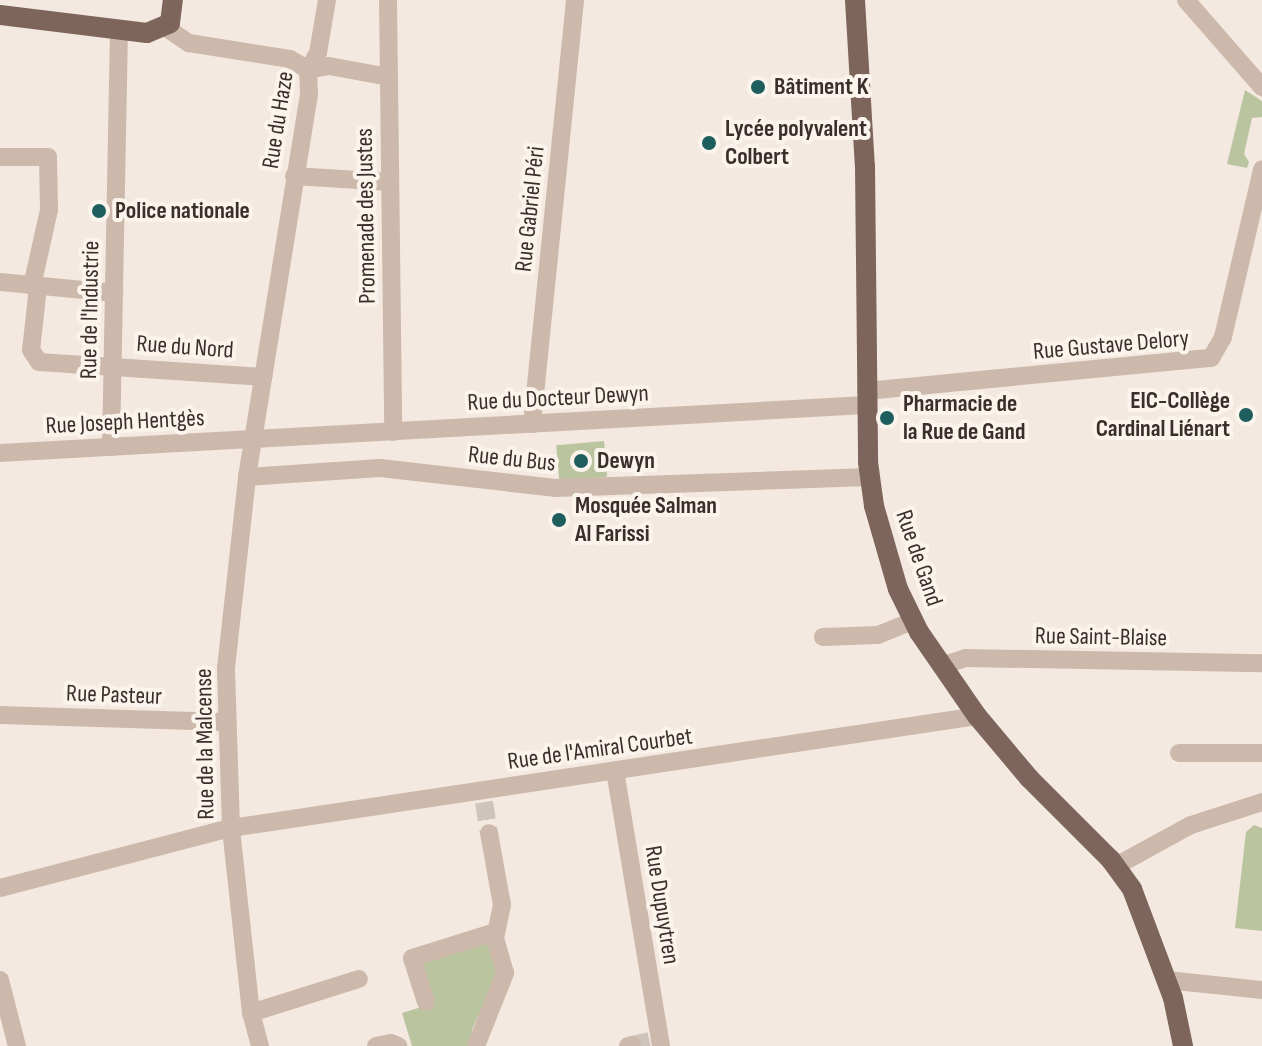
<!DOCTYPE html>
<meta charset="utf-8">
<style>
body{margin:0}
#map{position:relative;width:1262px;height:1046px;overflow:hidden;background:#f4e9e0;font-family:"Sofia Sans Condensed",sans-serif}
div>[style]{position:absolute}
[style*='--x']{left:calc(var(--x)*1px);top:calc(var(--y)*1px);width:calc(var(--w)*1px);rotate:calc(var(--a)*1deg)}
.green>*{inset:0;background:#bac49f;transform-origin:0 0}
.minor-tunnel>*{height:18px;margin-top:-9px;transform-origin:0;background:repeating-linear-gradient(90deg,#cfc4bc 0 18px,transparent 0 27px)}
.minor>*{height:18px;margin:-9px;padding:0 9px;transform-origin:9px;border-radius:9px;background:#cdb9ab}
.major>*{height:20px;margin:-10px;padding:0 10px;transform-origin:10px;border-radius:10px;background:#7d655b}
.dots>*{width:22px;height:22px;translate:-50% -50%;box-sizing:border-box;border:4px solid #fbf4ed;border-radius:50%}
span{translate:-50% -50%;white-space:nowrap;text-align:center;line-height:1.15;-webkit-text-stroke:8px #fbf4ed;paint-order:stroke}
.poi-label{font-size:24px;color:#3b2f2b;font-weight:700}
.left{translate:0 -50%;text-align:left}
.right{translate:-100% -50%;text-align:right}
.street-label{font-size:24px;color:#3b2f2b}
</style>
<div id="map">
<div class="green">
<div style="clip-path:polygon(1245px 90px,1262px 101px,1262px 117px,1252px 118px,1244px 154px,1249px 162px,1247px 168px,1227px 164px)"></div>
<div style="left:604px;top:441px;width:36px;height:48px;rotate:85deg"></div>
<div style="clip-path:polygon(1254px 825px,1262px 828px,1262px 931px,1235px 928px,1246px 832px)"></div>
<div style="clip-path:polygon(487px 940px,497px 974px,472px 1030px,470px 1046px,412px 1046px,402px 1013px,431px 1004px,420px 962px)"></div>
</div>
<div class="minor-tunnel">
<div style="--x:484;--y:802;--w:31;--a:81"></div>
<div style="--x:632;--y:1045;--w:18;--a:-13"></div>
</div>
<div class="minor">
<div style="--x:388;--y:0;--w:432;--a:89.3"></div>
<div style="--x:1186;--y:0;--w:116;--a:48.9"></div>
<div style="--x:165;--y:27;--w:29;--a:34"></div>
<div style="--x:189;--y:43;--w:102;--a:9"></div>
<div style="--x:290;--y:59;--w:21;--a:31"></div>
<div style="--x:308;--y:70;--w:21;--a:-11"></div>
<div style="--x:329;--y:66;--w:61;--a:10.4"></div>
<div style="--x:0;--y:157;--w:48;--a:0"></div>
<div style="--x:48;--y:157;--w:53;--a:88.9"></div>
<div style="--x:49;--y:210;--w:78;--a:102.6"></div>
<div style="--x:294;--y:176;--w:96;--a:3.6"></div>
<div style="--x:0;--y:282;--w:115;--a:5.5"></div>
<div style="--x:38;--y:287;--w:63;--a:96.3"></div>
<div style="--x:31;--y:350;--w:14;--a:56"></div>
<div style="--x:39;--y:362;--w:225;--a:3.8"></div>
<div style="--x:866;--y:391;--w:347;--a:-5.5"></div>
<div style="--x:1211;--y:358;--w:24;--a:-60"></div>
<div style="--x:1223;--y:337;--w:172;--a:-76.9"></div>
<div style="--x:532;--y:424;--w:426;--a:-84.2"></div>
<div style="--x:111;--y:447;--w:417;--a:-88.9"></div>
<div style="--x:0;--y:453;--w:867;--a:-3.17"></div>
<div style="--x:247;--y:477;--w:133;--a:-3.9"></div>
<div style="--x:380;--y:468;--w:176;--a:6.5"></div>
<div style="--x:555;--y:488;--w:314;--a:-2"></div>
<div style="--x:823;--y:637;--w:55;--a:-2.1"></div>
<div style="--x:878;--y:635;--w:38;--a:-22"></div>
<div style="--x:941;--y:666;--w:26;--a:-18"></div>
<div style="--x:966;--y:658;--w:296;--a:1"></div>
<div style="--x:0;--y:715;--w:226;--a:1.8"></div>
<div style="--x:1179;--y:753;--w:83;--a:0"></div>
<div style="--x:615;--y:771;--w:279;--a:80.5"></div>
<div style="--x:1116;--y:866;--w:85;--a:-28.7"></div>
<div style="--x:1191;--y:825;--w:75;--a:-17.9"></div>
<div style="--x:0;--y:888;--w:239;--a:-14.6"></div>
<div style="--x:231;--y:828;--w:754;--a:-8.54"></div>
<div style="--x:0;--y:980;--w:68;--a:75.6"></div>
<div style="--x:1167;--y:980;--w:96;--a:6"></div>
<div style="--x:426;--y:1002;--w:46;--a:-107.7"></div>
<div style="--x:412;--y:958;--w:87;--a:-17.4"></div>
<div style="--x:251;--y:1013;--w:113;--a:-17.5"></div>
<div style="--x:260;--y:1046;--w:34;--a:-105"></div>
<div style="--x:251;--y:1013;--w:186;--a:-96.2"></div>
<div style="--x:231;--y:828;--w:160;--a:-91.8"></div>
<div style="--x:226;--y:668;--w:192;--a:-83.7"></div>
<div style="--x:247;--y:477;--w:388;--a:-80.8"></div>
<div style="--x:309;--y:94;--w:24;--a:-92"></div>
<div style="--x:308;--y:70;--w:20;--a:-60"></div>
<div style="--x:318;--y:53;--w:54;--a:-80.4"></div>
<div style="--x:376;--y:1046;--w:15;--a:-11"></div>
<div style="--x:391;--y:1043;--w:8;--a:23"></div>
<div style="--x:476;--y:1046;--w:79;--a:-68.3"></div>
<div style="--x:505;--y:973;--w:36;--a:-106"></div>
<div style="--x:495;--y:938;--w:34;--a:-78"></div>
<div style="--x:502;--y:905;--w:73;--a:-100.2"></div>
<div style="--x:628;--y:1046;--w:4;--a:-14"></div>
</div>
<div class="major">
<div style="--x:855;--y:0;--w:166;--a:86.6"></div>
<div style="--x:865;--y:166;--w:296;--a:89.4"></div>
<div style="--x:868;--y:462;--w:44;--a:82.2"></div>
<div style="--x:874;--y:506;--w:86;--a:73.9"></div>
<div style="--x:898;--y:589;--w:48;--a:64"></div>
<div style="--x:919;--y:632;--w:102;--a:55.4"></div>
<div style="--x:977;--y:716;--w:81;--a:50"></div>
<div style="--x:1029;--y:778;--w:116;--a:45"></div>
<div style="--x:1111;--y:860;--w:36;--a:54"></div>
<div style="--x:1132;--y:889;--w:116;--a:69.4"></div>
<div style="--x:1173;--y:998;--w:49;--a:78.2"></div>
<div style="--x:0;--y:15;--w:148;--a:7"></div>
<div style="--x:147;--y:33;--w:25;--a:-23"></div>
<div style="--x:170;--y:23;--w:23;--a:-83"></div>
</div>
<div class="dots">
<div style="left:758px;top:87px;background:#1e5e5e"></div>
<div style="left:709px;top:143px;background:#1e5e5e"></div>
<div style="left:99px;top:211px;background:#1e5e5e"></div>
<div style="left:1246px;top:415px;background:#1e5e5e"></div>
<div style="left:887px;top:418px;background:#1e5e5e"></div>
<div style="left:581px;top:461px;background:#1e5e5e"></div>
<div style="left:559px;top:520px;background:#1e5e5e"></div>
</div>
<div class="poi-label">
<span class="left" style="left:774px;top:87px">Bâtiment K</span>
<span class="left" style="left:725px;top:143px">Lycée polyvalent<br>Colbert</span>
<span class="left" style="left:115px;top:211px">Police nationale</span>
<span class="right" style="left:1230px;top:415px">EIC-Collège<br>Cardinal Liénart</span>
<span class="left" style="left:903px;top:418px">Pharmacie de<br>la Rue de Gand</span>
<span class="left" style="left:597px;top:461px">Dewyn</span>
<span class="left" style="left:575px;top:520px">Mosquée Salman<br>Al Farissi</span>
</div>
<div class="street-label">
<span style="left:278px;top:120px;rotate:-81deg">Rue du Haze</span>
<span style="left:530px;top:209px;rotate:-84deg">Rue Gabriel Péri</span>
<span style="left:366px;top:216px;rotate:-91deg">Promenade des Justes</span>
<span style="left:90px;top:310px;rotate:-89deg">Rue de l'Industrie</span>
<span style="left:1111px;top:345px;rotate:-5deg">Rue Gustave Delory</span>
<span style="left:185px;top:347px;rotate:4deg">Rue du Nord</span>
<span style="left:558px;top:398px;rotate:-3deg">Rue du Docteur Dewyn</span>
<span style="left:125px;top:422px;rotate:-3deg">Rue Joseph Hentgès</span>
<span style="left:512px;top:459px;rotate:6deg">Rue du Bus</span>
<span style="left:919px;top:558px;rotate:71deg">Rue de Gand</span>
<span style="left:1101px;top:637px;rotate:1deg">Rue Saint-Blaise</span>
<span style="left:114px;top:695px;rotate:2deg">Rue Pasteur</span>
<span style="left:205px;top:744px;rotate:-91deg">Rue de la Malcense</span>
<span style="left:600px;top:749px;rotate:-8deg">Rue de l'Amiral Courbet</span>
<span style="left:662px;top:905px;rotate:81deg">Rue Dupuytren</span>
</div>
</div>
